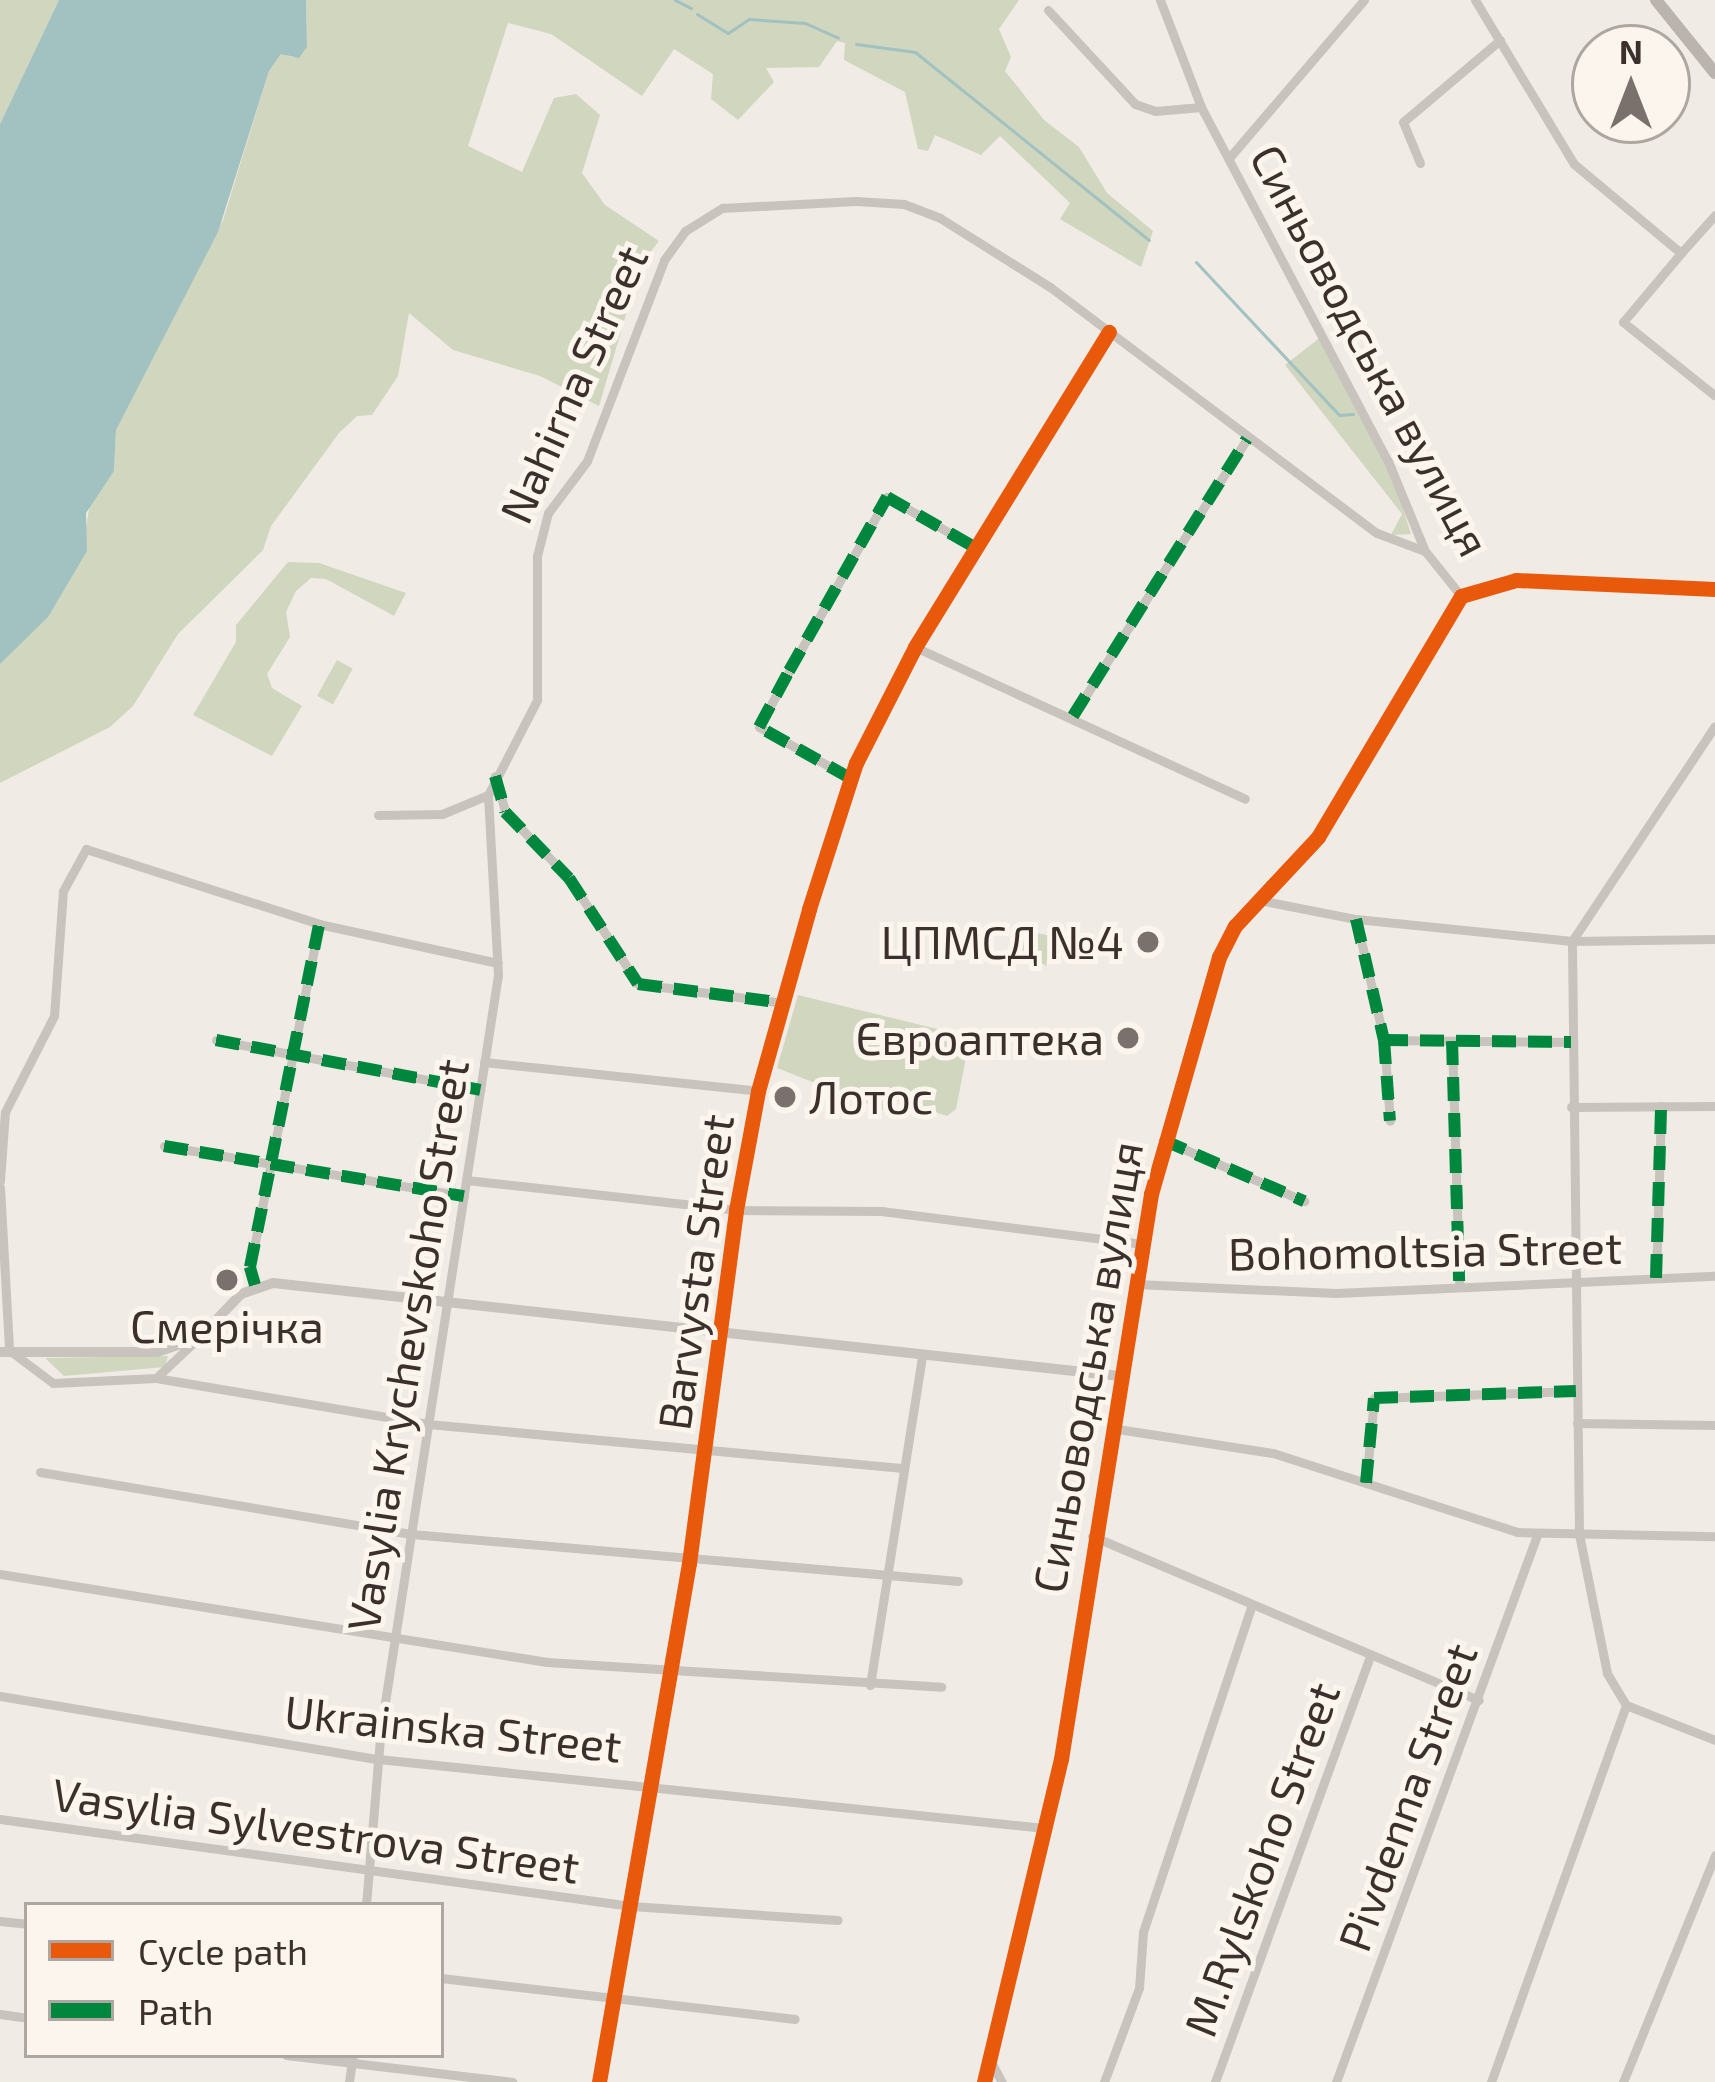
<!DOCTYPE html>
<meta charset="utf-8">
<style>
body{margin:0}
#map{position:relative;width:1715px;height:2082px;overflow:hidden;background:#f0ebe5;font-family:"Exo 2",sans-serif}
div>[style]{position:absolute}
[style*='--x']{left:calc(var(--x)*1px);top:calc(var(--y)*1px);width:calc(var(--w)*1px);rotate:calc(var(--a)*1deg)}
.green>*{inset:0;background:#d1d6bf;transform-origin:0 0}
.water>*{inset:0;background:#a1c2c1}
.stream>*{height:3px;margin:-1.5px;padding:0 1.5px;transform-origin:1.5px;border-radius:1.5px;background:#a1c2c1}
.minor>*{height:9px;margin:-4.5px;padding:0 4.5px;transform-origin:4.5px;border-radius:4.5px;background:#c9c3be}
.tertiary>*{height:10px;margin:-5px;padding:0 5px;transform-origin:5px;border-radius:5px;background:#c9c3be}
.secondary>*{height:12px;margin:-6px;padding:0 6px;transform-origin:6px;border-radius:6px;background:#bab3ae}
.quiet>*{height:12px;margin-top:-6px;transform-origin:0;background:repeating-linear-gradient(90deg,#00873e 0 24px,transparent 0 36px)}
.cycleway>*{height:15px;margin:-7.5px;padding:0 7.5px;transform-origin:7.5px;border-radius:7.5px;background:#e8590c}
.dots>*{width:33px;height:33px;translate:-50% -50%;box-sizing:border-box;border:6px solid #fbf5ee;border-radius:50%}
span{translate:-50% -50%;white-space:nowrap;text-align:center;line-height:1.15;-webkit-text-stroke:10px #fbf5ee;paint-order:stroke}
.street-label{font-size:45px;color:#3b302b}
.poi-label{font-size:45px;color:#3b302b}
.right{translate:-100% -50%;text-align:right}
.left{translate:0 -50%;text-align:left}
.legend{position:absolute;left:24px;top:1902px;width:420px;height:156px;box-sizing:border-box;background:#fbf5ee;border:3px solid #aea6a0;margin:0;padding:15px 21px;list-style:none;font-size:36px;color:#3b302b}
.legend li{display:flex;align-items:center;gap:24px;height:60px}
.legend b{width:60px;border:3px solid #aea6a0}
.north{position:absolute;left:1571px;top:24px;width:120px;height:120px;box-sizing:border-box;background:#fbf5ee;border:3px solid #aea6a0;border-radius:50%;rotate:0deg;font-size:33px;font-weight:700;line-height:48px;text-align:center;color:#3b302b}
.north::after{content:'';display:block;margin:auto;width:42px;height:54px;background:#7a716c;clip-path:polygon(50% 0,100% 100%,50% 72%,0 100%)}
</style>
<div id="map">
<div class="green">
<div style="clip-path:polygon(0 0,59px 0,0 124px)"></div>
<div style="clip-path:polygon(306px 0,1019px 0,999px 29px,1011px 57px,1005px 71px,1044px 120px,1079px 147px,1107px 193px,1153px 231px,1141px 267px,1060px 219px,1070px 203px,1000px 136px,981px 155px,935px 135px,928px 151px,918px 149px,905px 92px,844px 60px,845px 43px,837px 41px,819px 67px,766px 68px,774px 82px,738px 120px,711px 99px,713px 74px,674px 49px,642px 96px,551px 34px,508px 23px,468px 146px,522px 172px,554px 98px,576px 94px,600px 115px,582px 173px,605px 205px,659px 241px,641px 264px,599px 406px,540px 376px,453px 350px,409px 313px,398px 376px,372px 415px,357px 416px,339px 433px,271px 526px,263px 550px,178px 634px,133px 706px,110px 727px,0 783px,0 632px,85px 533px,90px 503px,114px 471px,116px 430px,147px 358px,223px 220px,269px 71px,282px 53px,292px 57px,307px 47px)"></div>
<div style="clip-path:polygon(1322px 336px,1388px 461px,1411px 534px,1391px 535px,1402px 514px,1285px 365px)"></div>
<div style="clip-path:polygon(288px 562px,319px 563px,406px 593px,394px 616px,326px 579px,311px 578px,296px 591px,286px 612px,290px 637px,267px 674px,272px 688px,302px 706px,272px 756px,193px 715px,236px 642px,236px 625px)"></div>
<div style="left:337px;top:660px;width:18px;height:41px;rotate:29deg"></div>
<div style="clip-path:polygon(1017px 929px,1051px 936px,1046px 966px,1014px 945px)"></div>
<div style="clip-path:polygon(798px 995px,970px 1037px,956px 1109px,947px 1116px,891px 1098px,886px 1111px,777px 1068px)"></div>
<div style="clip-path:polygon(168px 1356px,165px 1367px,64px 1376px,45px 1358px)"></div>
</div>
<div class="water">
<div style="clip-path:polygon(59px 0,306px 0,307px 47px,299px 58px,281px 54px,269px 71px,218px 232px,116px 430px,114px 471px,86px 513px,87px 551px,48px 617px,0 664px,0 124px)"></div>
</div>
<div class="stream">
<div style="--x:675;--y:0;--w:18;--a:27"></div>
<div style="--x:697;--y:14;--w:36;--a:32"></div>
<div style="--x:728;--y:33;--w:25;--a:-34"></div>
<div style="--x:749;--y:19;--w:56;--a:4.1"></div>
<div style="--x:805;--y:23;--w:36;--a:24"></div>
<div style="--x:856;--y:44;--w:60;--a:7.7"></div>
<div style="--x:915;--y:52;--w:300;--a:38.8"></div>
<div style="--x:1196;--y:262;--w:209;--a:46.9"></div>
<div style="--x:1339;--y:415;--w:14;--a:-4"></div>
</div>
<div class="minor">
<div style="--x:1160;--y:0;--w:115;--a:69"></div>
<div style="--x:1201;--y:107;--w:400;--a:62.2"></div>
<div style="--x:1388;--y:461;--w:97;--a:67.7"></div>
<div style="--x:1425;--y:551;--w:58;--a:51.3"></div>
<div style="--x:1475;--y:0;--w:192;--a:58.9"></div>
<div style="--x:1574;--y:164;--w:139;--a:39.8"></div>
<div style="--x:1681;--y:253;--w:90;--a:130"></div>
<div style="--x:1623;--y:322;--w:117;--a:38.7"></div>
<div style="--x:1048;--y:10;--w:128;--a:47.2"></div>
<div style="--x:1135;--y:104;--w:21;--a:19"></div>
<div style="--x:1155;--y:111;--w:46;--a:-5"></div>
<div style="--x:1229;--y:158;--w:208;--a:-49.5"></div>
<div style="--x:1420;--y:163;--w:44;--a:-112.5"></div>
<div style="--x:1403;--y:122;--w:127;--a:-40.2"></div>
<div style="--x:1681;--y:253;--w:51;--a:-48.2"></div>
<div style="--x:915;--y:647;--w:363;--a:24.7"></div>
<div style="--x:1073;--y:716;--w:327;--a:-57.9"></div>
<div style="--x:495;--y:776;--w:37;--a:74"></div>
<div style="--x:505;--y:812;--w:92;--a:45.9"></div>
<div style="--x:569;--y:878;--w:126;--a:56.9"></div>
<div style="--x:638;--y:984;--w:147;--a:7.4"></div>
<div style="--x:850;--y:778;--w:104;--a:-150.7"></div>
<div style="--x:759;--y:727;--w:64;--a:-61.8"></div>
<div style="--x:789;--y:671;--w:200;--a:-60.6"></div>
<div style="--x:887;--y:497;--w:103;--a:29.8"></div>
<div style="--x:378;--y:815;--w:64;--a:-0.9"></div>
<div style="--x:442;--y:814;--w:50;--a:-22.4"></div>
<div style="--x:488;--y:795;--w:107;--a:-62.7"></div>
<div style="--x:537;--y:700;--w:144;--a:-90"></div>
<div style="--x:537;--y:556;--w:44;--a:-75.7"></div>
<div style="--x:548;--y:513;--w:65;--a:-53.1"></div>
<div style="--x:587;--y:461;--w:215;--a:-69"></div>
<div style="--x:664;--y:260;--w:36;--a:-54"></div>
<div style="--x:685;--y:231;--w:44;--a:-31.9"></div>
<div style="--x:722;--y:208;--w:134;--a:-3"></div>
<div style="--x:856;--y:201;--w:48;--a:3.6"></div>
<div style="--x:904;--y:204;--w:39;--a:21"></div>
<div style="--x:940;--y:218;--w:130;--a:32.1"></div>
<div style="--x:1050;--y:287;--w:409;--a:37"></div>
<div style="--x:1377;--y:533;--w:51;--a:20.6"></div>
<div style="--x:1259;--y:900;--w:99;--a:11.1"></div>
<div style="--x:1356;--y:919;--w:217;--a:5.8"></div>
<div style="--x:1572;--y:941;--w:143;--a:-0.8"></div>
<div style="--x:1356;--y:919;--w:124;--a:77"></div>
<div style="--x:1384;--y:1040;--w:81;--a:85.8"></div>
<div style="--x:216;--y:1040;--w:269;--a:10.7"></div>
<div style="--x:1384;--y:1040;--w:187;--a:0.6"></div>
<div style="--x:1452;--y:1041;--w:243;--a:88.3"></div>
<div style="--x:484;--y:1062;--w:276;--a:6"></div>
<div style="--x:1571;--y:1107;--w:144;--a:-0.4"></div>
<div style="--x:1163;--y:1140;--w:154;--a:23.4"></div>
<div style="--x:164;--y:1146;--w:304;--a:9.5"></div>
<div style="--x:466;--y:1180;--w:272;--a:6.3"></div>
<div style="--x:736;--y:1210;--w:145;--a:0.4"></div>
<div style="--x:881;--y:1211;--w:264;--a:7.2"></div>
<div style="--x:0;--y:1181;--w:69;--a:-85.9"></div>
<div style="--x:5;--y:1112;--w:108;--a:-63"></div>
<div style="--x:54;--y:1016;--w:125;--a:-85.9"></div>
<div style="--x:63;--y:891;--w:48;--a:-61.3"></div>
<div style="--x:86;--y:849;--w:245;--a:17.8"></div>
<div style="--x:319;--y:924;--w:183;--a:12.3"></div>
<div style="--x:0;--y:1187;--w:163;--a:86.8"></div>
<div style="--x:9;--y:1350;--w:55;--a:36.9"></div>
<div style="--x:53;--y:1383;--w:103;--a:-2.8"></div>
<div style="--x:156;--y:1378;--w:276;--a:9.6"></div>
<div style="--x:428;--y:1424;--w:475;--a:5.3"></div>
<div style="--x:1656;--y:1278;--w:172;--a:-88.3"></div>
<div style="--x:1136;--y:1284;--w:200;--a:2.6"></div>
<div style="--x:1336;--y:1293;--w:379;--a:-2.6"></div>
<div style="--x:255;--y:1285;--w:19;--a:-106"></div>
<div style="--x:250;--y:1267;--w:350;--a:-78.6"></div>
<div style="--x:156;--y:1378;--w:55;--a:-43.5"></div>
<div style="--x:1577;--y:1423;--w:138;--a:0.8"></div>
<div style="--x:1111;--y:1428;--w:164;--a:8.8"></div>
<div style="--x:1273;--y:1453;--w:256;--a:17.9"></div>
<div style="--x:1517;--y:1532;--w:198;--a:1.2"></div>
<div style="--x:40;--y:1472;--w:376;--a:9.5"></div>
<div style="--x:411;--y:1534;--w:549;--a:4.91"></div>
<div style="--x:1366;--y:1483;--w:85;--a:-84.6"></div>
<div style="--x:1374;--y:1398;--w:202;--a:-2"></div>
<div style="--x:1092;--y:1536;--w:420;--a:23"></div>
<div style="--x:0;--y:1574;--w:554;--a:9.14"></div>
<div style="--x:547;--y:1662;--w:395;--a:3.6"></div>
<div style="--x:870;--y:1685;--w:333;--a:-81"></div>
<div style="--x:0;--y:1696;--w:383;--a:9.5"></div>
<div style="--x:378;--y:1759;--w:670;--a:5.91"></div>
<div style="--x:1626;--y:1705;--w:96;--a:21.5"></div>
<div style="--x:0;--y:1819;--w:637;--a:7.85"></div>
<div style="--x:631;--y:1906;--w:207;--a:3.9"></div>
<div style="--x:366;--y:1905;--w:178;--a:-85.2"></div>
<div style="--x:381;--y:1728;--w:762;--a:-81.17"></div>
<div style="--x:498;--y:975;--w:180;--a:-93.2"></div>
<div style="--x:0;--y:1921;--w:27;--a:6"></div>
<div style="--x:441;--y:1978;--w:356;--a:6.6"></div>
<div style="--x:0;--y:2014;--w:27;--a:8"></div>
<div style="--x:286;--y:2055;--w:228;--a:6.8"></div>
<div style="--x:989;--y:2058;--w:27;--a:62"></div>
<div style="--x:349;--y:2082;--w:27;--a:-82"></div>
<div style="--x:599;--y:2082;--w:527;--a:-80.16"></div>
<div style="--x:689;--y:1563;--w:356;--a:-82.4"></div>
<div style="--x:736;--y:1210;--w:121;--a:-79.5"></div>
<div style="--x:758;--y:1091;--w:189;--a:-74.3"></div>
<div style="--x:809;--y:909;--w:153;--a:-72.2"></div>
<div style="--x:856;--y:763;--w:130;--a:-63"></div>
<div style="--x:915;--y:647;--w:370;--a:-58.4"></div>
<div style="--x:1104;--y:2082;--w:100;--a:-69.6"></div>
<div style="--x:1139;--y:1988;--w:56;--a:-85.9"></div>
<div style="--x:1143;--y:1932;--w:342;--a:-71.6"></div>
<div style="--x:1215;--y:2082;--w:451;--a:-70"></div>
<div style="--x:1336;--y:2082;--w:583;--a:-69.82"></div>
<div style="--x:1491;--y:2082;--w:400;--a:-70.3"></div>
<div style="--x:1626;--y:1705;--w:37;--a:-121"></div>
<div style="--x:1607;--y:1673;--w:142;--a:-101.4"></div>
<div style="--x:1579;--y:1534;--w:593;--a:-90.68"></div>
<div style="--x:1572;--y:941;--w:258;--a:-56.4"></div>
<div style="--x:1623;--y:2082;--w:245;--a:-67.9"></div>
</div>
<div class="tertiary">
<div style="--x:0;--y:1352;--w:157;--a:0"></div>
<div style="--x:157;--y:1352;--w:44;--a:-18.4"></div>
<div style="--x:199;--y:1338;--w:61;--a:-46.3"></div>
<div style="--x:241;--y:1294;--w:34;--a:-19"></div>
<div style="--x:273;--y:1283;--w:852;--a:6.27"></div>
<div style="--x:984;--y:2082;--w:332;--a:-76.6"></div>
<div style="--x:1061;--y:1759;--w:572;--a:-80.95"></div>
<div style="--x:1151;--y:1194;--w:247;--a:-74"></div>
<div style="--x:1219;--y:957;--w:35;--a:-63"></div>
<div style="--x:1235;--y:926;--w:122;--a:-47"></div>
<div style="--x:1318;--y:837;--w:280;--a:-59.3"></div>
<div style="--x:1461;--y:596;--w:57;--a:-16.2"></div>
<div style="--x:1516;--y:580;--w:199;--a:2.6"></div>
</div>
<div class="secondary">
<div style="--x:1656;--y:0;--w:94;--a:51.1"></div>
</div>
<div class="quiet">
<div style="--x:1073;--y:716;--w:327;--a:-57.9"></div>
<div style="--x:495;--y:776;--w:37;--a:74"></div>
<div style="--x:505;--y:812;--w:92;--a:45.9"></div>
<div style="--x:569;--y:878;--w:126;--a:56.9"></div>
<div style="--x:638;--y:984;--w:147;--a:7.4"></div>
<div style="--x:850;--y:778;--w:104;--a:-150.7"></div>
<div style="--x:759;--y:727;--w:64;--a:-61.8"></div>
<div style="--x:789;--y:671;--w:200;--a:-60.6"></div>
<div style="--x:887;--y:497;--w:103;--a:29.8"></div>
<div style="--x:1356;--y:919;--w:124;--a:77"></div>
<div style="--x:1384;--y:1040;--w:81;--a:85.8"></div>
<div style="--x:216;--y:1040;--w:269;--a:10.7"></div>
<div style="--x:1384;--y:1040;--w:187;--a:0.6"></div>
<div style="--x:1452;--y:1041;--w:243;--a:88.3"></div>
<div style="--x:1163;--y:1140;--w:154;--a:23.4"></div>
<div style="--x:164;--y:1146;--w:304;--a:9.5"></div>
<div style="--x:1656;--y:1278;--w:172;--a:-88.3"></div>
<div style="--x:255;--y:1285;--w:19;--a:-106"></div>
<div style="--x:250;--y:1267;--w:350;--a:-78.6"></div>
<div style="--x:1366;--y:1483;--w:85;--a:-84.6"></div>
<div style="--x:1374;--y:1398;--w:202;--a:-2"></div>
</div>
<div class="cycleway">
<div style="--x:599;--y:2082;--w:527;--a:-80.16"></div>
<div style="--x:689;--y:1563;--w:356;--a:-82.4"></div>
<div style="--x:736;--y:1210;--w:121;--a:-79.5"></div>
<div style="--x:758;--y:1091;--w:189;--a:-74.3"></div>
<div style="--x:809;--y:909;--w:153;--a:-72.2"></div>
<div style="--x:856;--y:763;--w:130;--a:-63"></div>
<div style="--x:915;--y:647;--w:370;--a:-58.4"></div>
<div style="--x:984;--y:2082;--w:332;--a:-76.6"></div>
<div style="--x:1061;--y:1759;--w:572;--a:-80.95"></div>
<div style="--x:1151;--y:1194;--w:247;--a:-74"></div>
<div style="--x:1219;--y:957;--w:35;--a:-63"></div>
<div style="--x:1235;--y:926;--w:122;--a:-47"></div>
<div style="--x:1318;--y:837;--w:280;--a:-59.3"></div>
<div style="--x:1461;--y:596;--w:57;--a:-16.2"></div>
<div style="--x:1516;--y:580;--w:199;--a:2.6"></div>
</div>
<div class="dots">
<div style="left:1148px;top:942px;background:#7a716c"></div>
<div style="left:1128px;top:1038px;background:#7a716c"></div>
<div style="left:785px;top:1097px;background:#7a716c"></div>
<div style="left:227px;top:1280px;background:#7a716c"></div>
</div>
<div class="street-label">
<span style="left:1371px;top:350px;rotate:62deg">Синьоводська вулиця</span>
<span style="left:573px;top:384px;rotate:-66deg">Nahirna Street</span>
<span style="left:1425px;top:1250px;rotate:-1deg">Bohomoltsia Street</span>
<span style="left:695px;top:1272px;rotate:-82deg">Barvysta Street</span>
<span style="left:407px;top:1345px;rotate:-81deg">Vasylia Krychevskoho Street</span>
<span style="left:1087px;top:1367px;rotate:-80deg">Синьоводська вулиця</span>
<span style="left:453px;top:1728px;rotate:6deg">Ukrainska Street</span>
<span style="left:1407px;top:1797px;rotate:-70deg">Pivdenna Street</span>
<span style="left:316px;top:1830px;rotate:8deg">Vasylia Sylvestrova Street</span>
<span style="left:1261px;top:1859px;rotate:-70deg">M.Rylskoho Street</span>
</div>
<div class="poi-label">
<span class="right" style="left:1124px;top:942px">ЦПМСД №4</span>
<span class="right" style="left:1104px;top:1038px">Євроаптека</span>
<span class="left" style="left:809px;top:1097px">Лотос</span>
<span style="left:227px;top:1326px">Смерічка</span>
</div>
<ul class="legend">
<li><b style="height:15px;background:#e8590c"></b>Cycle path</li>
<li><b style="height:15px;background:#00873e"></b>Path</li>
</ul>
<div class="north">N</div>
</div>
